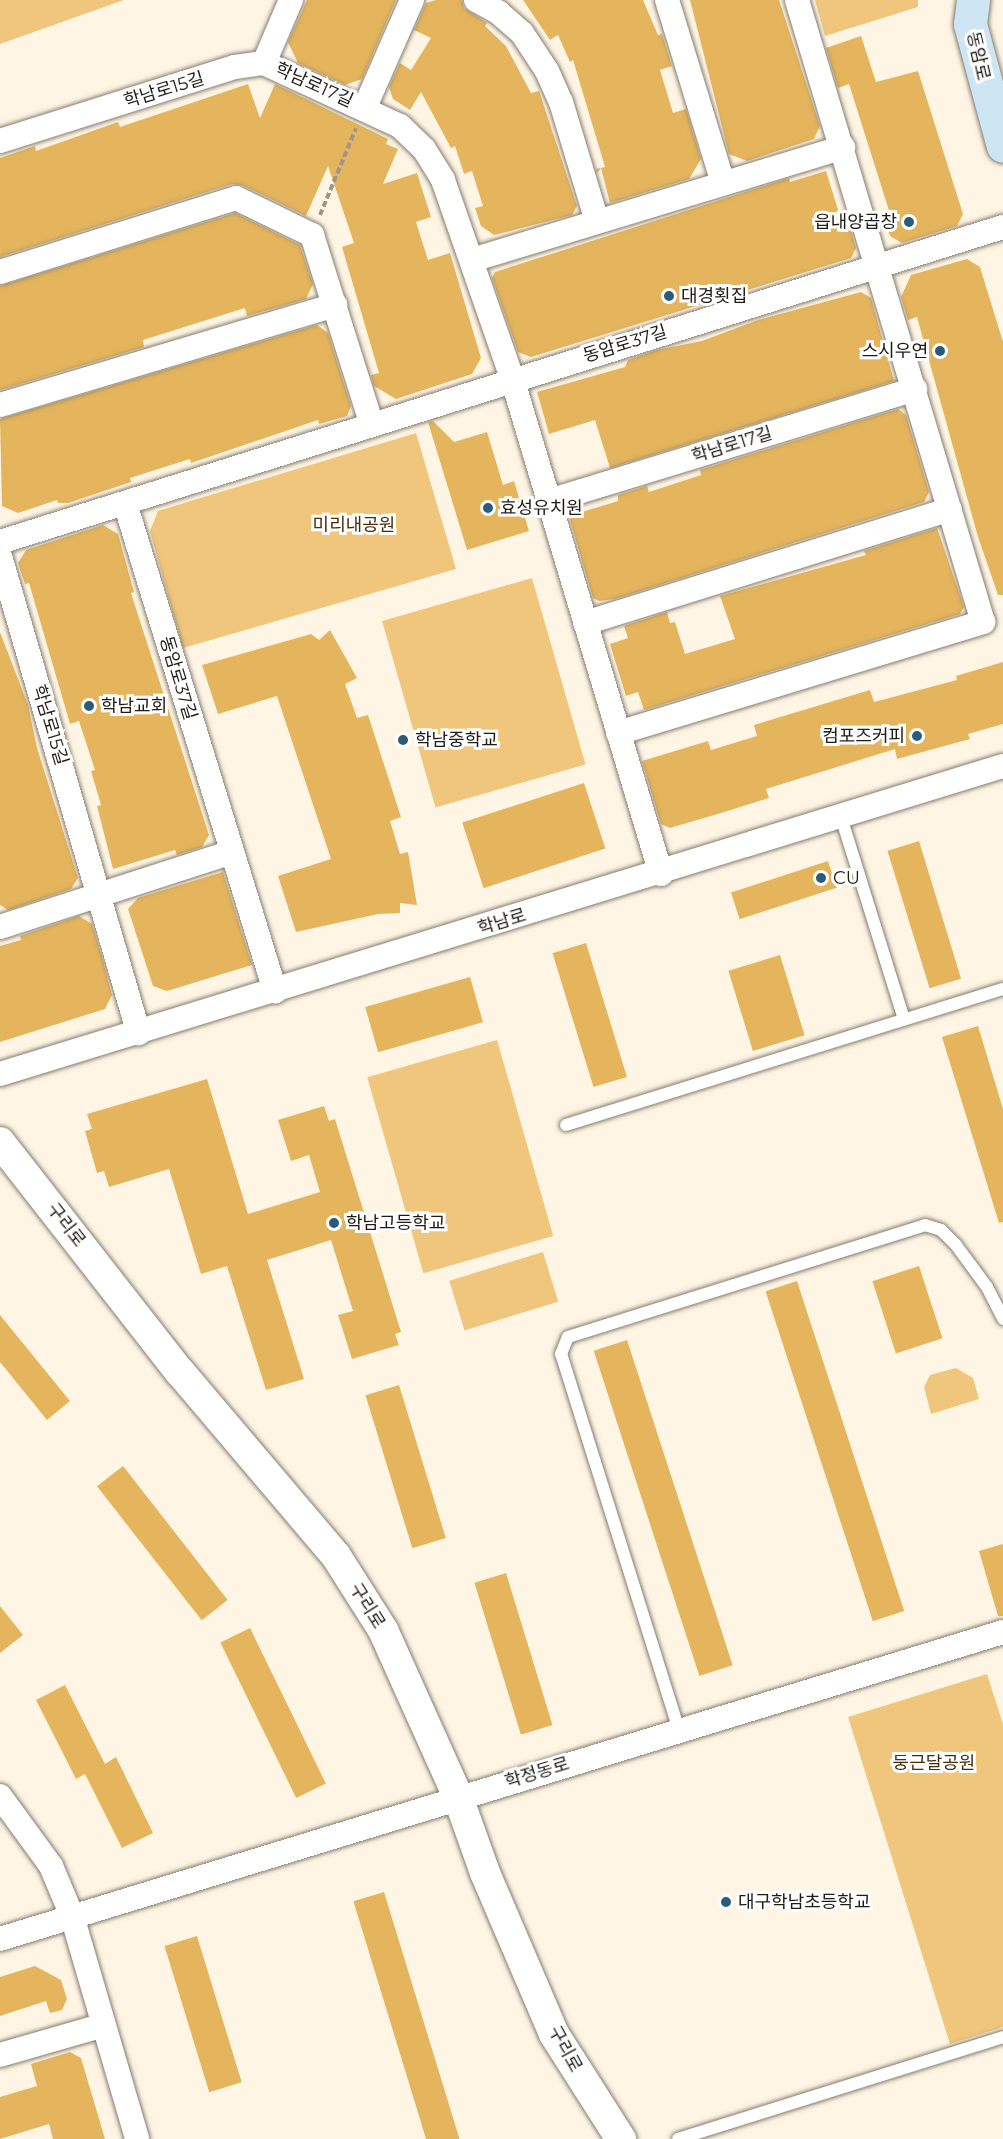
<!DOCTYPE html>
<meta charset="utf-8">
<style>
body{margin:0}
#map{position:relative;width:1003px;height:2139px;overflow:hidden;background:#fef5e5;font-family:Montserrat,"Noto Sans KR",sans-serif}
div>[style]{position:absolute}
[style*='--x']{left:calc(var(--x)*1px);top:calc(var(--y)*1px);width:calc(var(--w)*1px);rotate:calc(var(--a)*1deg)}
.green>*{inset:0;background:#efc67b;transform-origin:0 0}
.building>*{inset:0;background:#e4b55d;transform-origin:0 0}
.path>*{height:4px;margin-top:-2px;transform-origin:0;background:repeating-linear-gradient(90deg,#9d968b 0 6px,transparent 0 9px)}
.roads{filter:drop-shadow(0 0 2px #857c6e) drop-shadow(0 0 2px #857c6e)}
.service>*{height:12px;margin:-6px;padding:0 6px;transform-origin:6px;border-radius:6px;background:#fff}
.minor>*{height:24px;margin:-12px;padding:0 12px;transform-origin:12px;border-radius:12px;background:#fff}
.tertiary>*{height:30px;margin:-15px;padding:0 15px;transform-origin:15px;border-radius:15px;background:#fff}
.secondary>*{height:33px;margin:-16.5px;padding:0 16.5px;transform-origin:16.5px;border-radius:16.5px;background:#cee6f4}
.dots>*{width:16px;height:16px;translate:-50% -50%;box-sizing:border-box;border:3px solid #fff;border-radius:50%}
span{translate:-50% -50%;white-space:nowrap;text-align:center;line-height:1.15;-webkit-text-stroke:6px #fff;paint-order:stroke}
.street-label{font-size:18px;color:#1f1c16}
.poi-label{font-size:18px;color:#1f1c16}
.right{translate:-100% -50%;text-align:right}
.left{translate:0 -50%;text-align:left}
.park-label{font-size:18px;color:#44310a}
</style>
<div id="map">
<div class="green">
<div style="clip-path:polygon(0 0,124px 0,0 44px)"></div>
<div style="clip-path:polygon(815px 0,918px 0,918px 7px,825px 36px)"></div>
<div style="clip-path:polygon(416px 433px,456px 569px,183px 648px,150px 531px,158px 511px)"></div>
<div style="left:532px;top:578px;width:194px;height:156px;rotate:74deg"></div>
<div style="left:497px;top:1040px;width:204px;height:135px;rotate:74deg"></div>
<div style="left:543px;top:1252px;width:52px;height:98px;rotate:73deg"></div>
<div style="clip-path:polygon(956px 1368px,973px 1378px,979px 1399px,931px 1414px,924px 1387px,930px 1375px)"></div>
<div style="clip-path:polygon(987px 1674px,1003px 1724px,1003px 2027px,950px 2044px,848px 1717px)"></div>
</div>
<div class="building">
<div style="clip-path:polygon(307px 0,396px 0,362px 79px,345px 85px,298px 63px,288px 42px)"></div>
<div style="clip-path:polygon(436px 0,462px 0,464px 8px,487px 23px,485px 26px,506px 46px,531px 93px,539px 91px,577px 206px,572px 215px,494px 235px,481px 226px,475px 208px,483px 206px,472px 171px,464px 174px,455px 146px,451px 148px,421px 92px,410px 110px,393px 99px,389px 87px,400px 63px,411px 70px,431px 38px,414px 30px,426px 3px)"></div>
<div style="clip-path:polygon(523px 0,643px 0,658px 35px,662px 34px,672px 66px,660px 70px,673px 113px,686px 109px,701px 159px,689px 179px,610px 203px,601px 168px,597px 173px,596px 169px,605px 167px,573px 60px,570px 62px,558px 35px,550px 40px)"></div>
<div style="clip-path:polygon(690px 0,779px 0,820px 126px,814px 139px,747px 161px,729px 154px)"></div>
<div style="clip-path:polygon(861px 36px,876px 82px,918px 71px,963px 214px,957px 226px,902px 243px,890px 236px,884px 219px,891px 217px,849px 84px,838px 88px,826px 48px)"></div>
<div style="clip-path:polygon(248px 84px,260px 118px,275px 84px,388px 139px,386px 144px,398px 149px,383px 184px,417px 173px,431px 217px,416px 222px,428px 260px,450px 253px,481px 358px,472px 374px,396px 399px,374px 386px,371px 375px,379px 373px,342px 247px,354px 243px,328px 166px,306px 216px,242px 185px,232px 184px,0 257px,0 158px,35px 146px,36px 151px,118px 122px,120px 127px)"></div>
<div style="clip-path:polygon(826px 171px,840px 216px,846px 214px,856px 248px,851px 258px,531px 357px,518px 352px,492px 278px,495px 272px,789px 178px,790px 182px)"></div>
<div style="clip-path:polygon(235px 213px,300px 245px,313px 284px,306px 299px,247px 316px,245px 308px,143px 340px,144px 347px,0 390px,0 286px)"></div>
<div style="clip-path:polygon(967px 259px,980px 267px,1003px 342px,1003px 595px,998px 595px,978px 537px,917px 317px,908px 320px,901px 297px,911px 275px)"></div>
<div style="clip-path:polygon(861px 292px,871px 298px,894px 381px,610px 468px,595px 420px,549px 434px,537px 392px,625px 367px,628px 360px,657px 350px,702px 341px,758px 320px)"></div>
<div style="clip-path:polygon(317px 325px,328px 333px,351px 406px,347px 416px,319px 424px,318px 420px,191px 463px,190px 459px,130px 478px,131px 482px,68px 503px,58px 503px,57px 500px,18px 513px,2px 506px,0 419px)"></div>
<div style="clip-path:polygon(898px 409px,906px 415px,929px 492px,924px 502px,615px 599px,599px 601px,593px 598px,570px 520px,572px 515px,618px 501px,618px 495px,647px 486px,649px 492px,701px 475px,700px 470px)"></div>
<div style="clip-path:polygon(433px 421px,454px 442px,487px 432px,503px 485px,514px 481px,529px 531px,467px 550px,428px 422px)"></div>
<div style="clip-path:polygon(103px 525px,118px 534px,134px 592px,131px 593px,209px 835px,202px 847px,177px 855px,175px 850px,113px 869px,97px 806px,101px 805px,91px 771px,95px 770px,79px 721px,70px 724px,29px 583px,25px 584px,18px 563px,26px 550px)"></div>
<div style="clip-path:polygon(937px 528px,964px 607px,960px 614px,644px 710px,638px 692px,626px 696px,610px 644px,628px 638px,624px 626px,667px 612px,670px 623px,675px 622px,685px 654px,735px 639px,720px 596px,866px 555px,864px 551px)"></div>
<div style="clip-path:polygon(330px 630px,357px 678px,345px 684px,357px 718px,368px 715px,401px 817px,390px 821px,400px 854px,408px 852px,417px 905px,400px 903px,400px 913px,378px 914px,296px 932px,278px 876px,331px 859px,277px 696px,218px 714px,202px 665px,311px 634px,319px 640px)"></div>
<div style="clip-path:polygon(0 632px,28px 705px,37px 748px,78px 878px,71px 889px,8px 910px,0 905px)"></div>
<div style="clip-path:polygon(1003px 662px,1003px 724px,968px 734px,970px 739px,897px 759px,895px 749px,766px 789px,769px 798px,721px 813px,670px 828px,661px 824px,642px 761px,708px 741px,711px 750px,757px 736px,754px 725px,870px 690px,874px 702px,957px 680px,956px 676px)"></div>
<div style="left:584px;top:783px;width:69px;height:128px;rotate:72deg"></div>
<div style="left:919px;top:841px;width:144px;height:33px;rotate:73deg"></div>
<div style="left:828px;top:861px;width:28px;height:102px;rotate:72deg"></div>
<div style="clip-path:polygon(223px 872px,252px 965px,167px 991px,153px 986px,128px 909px,138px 898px)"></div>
<div style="clip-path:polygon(79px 916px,92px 924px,102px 957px,112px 995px,105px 1009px,0 1042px,0 946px,21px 940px,20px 936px)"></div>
<div style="left:586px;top:943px;width:140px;height:35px;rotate:73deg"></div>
<div style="left:780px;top:955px;width:84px;height:54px;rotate:73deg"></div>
<div style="left:470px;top:977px;width:47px;height:109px;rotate:74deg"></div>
<div style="clip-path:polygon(978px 1026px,1003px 1109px,1003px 1222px,999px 1223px,942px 1037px)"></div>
<div style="clip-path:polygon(207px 1079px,248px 1214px,320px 1192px,309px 1155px,291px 1161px,278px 1120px,324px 1106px,329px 1121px,335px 1119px,401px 1332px,395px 1334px,399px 1345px,352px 1359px,338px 1315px,353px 1311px,331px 1240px,267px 1260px,304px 1379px,266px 1390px,227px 1266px,201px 1274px,169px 1169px,109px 1187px,104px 1171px,97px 1173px,85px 1131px,92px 1129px,87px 1114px)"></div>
<div style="left:919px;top:1266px;width:76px;height:49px;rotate:72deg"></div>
<div style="left:797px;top:1281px;width:347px;height:33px;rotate:72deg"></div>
<div style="clip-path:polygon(0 1315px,70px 1401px,47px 1420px,0 1362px)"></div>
<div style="left:627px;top:1340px;width:342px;height:35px;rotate:72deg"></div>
<div style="left:399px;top:1385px;width:160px;height:35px;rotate:73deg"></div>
<div style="left:123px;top:1466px;width:170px;height:33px;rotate:52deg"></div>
<div style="clip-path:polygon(1003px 1544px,1003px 1616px,998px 1616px,979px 1551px)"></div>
<div style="left:506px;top:1573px;width:159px;height:33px;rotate:73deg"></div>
<div style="clip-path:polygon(0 1606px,23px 1635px,0 1653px)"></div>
<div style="left:250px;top:1628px;width:173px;height:33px;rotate:64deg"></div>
<div style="clip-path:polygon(65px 1685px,105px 1764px,116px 1757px,153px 1833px,122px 1848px,85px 1774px,76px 1779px,36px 1700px)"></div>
<div style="left:384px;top:1892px;width:259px;height:32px;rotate:73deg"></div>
<div style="left:197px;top:1936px;width:153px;height:34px;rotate:73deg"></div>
<div style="clip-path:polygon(35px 1966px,61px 1980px,67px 1999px,62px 2010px,50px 2013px,46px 2001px,0 2016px,0 1977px)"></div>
<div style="clip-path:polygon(70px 2052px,81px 2058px,105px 2139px,53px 2139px,49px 2124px,0 2139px,0 2097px,37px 2086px,31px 2064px)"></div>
</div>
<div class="path">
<div style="--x:320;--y:215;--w:94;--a:-67.5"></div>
</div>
<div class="roads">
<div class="service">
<div style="--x:841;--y:817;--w:212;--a:72.7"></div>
<div style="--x:566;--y:1125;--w:458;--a:-17.3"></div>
<div style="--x:679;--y:1730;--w:394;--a:-107.4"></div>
<div style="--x:561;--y:1354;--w:18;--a:-68"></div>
<div style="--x:568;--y:1337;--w:374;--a:-17.4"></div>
<div style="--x:925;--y:1225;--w:17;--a:17"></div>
<div style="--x:941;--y:1230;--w:21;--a:45"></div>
<div style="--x:956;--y:1245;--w:52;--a:53.6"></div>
<div style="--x:987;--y:1287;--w:36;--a:63"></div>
<div style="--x:678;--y:2139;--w:341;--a:-17.4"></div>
</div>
<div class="minor">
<div style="--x:476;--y:0;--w:26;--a:29"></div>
<div style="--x:499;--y:13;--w:30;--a:41"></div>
<div style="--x:522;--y:33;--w:45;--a:56.7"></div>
<div style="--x:547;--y:71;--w:34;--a:66"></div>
<div style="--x:561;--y:102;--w:124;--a:73.2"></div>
<div style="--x:667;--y:0;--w:191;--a:73"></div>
<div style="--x:264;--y:63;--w:150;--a:24.9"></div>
<div style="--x:400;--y:126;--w:33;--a:44"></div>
<div style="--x:424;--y:149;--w:36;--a:58"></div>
<div style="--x:443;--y:180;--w:210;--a:70.8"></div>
<div style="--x:512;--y:378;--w:518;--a:73.28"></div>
<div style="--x:365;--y:107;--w:117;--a:-66.3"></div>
<div style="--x:0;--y:141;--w:246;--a:-17.5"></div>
<div style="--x:235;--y:67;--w:29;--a:-8"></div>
<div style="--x:264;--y:63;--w:69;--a:-66.8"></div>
<div style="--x:472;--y:260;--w:388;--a:-16.9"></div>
<div style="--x:0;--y:272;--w:247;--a:-17.4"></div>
<div style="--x:236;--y:198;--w:85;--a:26"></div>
<div style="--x:312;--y:235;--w:196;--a:72.5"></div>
<div style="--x:0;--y:405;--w:350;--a:-16.6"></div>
<div style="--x:549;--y:501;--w:383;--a:-17"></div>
<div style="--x:125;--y:503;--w:511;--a:72.91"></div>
<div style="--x:0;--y:542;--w:1051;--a:-17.44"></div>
<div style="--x:0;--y:556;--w:497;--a:73.8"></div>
<div style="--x:585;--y:623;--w:382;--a:-17.3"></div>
<div style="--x:618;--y:733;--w:382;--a:-16.9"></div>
<div style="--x:983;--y:622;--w:649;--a:-106.65"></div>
<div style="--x:0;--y:927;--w:244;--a:-17.9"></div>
<div style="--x:0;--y:1074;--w:1049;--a:-17.07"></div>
<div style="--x:0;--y:1796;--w:87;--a:53.9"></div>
<div style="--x:51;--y:1866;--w:54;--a:67.2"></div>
<div style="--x:72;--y:1916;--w:232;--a:73.7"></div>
<div style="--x:0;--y:1939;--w:1049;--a:-17.02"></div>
<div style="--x:0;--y:2055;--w:108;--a:-16.1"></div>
</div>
<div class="tertiary">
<div style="--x:0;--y:1142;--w:292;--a:52"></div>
<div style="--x:180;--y:1372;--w:241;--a:49.7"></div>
<div style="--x:336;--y:1556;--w:88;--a:57.6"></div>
<div style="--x:383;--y:1630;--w:183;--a:65.8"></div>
<div style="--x:458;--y:1797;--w:81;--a:70.4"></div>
<div style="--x:485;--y:1873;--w:175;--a:66.8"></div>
<div style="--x:554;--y:2034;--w:125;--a:57.5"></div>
</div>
<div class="secondary">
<div style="--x:973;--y:0;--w:24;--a:97"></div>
<div style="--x:970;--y:24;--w:126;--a:74.9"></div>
</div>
</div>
<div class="dots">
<div style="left:909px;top:222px;background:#2a5b79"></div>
<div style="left:669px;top:296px;background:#2a5b79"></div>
<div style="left:940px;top:351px;background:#2a5b79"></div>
<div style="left:488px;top:508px;background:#2a5b79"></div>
<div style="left:89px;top:706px;background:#2a5b79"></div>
<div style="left:917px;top:736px;background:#2a5b79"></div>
<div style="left:403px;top:740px;background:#2a5b79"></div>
<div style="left:821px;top:878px;background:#2a5b79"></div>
<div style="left:334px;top:1223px;background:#2a5b79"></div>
<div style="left:726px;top:1902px;background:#2a5b79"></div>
</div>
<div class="street-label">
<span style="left:978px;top:56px;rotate:77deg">동암로</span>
<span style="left:314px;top:85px;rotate:24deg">학남로17길</span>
<span style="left:164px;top:90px;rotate:-17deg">학남로15길</span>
<span style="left:625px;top:344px;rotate:-17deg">동암로37길</span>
<span style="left:732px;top:445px;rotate:-17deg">학남로17길</span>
<span style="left:178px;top:678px;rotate:73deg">동암로37길</span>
<span style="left:50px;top:725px;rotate:73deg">학남로15길</span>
<span style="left:502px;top:922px;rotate:-17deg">학남로</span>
<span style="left:66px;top:1225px;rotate:52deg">구리로</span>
<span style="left:367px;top:1606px;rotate:58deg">구리로</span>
<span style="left:537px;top:1773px;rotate:-17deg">학정동로</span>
<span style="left:565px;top:2049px;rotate:61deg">구리로</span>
</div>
<div class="poi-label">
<span class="right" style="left:897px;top:222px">읍내양곱창</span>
<span class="left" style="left:681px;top:296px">대경횟집</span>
<span class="right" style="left:928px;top:351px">스시우연</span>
<span class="left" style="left:500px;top:508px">효성유치원</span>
<span class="left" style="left:101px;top:706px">학남교회</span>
<span class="right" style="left:905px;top:736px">컴포즈커피</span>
<span class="left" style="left:415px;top:740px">학남중학교</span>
<span class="left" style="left:833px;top:878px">CU</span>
<span class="left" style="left:346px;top:1223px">학남고등학교</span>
<span class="left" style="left:738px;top:1902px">대구학남초등학교</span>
</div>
<div class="park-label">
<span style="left:354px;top:525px">미리내공원</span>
<span style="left:934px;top:1763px">둥근달공원</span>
</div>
</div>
